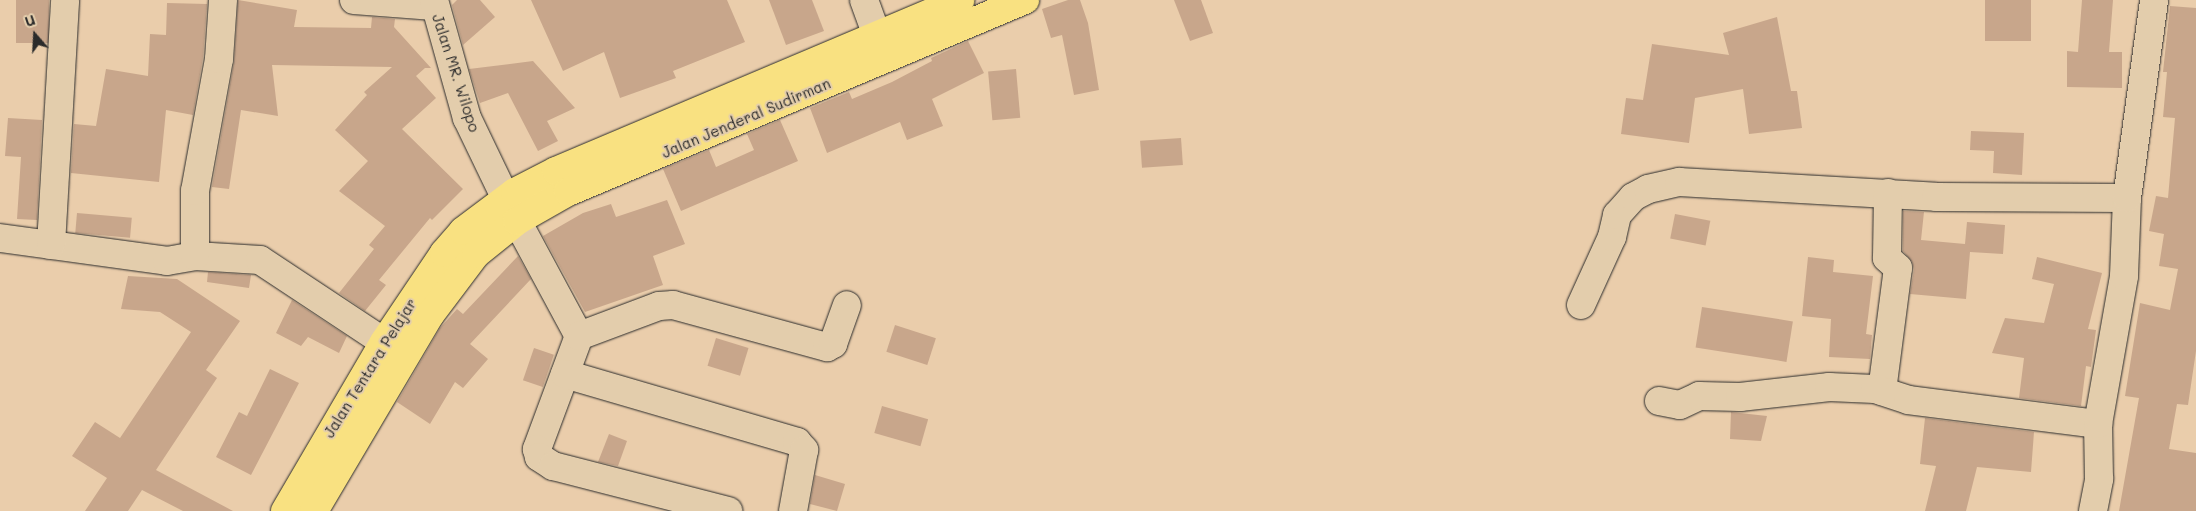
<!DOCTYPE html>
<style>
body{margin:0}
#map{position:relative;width:2196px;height:511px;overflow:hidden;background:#eacdab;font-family:Mali,sans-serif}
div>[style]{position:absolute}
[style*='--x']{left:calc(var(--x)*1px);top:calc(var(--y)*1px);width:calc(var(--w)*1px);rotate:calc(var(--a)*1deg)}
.building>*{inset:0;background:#c8a68b;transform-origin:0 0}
.roads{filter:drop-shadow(0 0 1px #2b2b2b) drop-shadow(0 0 1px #2b2b2b)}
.minor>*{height:28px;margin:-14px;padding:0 14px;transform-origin:14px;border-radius:14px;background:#e3cdac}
.major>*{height:28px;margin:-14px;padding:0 14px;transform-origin:14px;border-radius:14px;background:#f9e181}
span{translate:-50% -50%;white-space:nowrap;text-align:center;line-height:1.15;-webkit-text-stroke:4px #e3cdac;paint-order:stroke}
.street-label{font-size:15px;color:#2b2b2b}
.north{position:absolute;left:10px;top:10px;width:50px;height:50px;-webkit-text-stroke:4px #e3cdac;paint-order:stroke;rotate:341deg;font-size:14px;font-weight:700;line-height:20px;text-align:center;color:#2b2b2b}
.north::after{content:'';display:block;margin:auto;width:18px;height:22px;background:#2b2b2b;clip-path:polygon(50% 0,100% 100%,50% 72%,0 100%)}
</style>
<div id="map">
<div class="building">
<div style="left:16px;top:0;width:33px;height:43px"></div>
<div style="clip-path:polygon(238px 0,297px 10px,294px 27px,371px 28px,372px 17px,395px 19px,394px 27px,431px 68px,425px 68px,416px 76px,436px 98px,402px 129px,463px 189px,432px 220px,430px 218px,379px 280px,386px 285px,365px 311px,339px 293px,374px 249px,369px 245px,385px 226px,339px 191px,368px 161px,335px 130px,367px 95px,364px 92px,392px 67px,272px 65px,278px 116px,241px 110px,229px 189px,212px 187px,234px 62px)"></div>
<div style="clip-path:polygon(457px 0,480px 0,495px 17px,463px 45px,452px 5px)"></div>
<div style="clip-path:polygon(531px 0,727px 0,745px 42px,673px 71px,676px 78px,620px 98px,604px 52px,563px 71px)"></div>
<div style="clip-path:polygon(769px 0,812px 0,824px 31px,786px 45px)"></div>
<div style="clip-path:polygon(1068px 0,1080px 0,1088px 23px,1099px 90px,1074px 95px,1062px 35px,1051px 38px,1042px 9px)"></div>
<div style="clip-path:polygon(1174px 0,1201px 0,1213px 33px,1190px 41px)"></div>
<div style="left:1985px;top:0;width:46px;height:41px"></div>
<div style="clip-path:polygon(2082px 0,2113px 0,2109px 52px,2122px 52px,2122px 88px,2067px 87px,2067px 51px,2078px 52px)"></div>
<div style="clip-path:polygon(167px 3px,207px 4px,203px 57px,193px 115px,166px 110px,159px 182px,71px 173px,74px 124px,96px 126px,106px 69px,148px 76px,150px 34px,166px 35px)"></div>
<div style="clip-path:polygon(2170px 6px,2196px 8px,2196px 351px,2188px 405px,2177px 404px,2169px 449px,2196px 453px,2196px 511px,2119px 511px,2139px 398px,2125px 396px,2140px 303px,2170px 310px,2178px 269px,2159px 266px,2164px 234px,2149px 231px,2156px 196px,2168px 198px,2175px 118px,2163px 117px,2167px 72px,2163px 72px)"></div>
<div style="clip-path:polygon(1777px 17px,1791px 91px,1797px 91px,1802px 128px,1749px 134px,1743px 89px,1695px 98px,1689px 143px,1621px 134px,1626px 98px,1643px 100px,1652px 44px,1729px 55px,1723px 33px)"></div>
<div style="clip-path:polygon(968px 41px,984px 73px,932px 99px,943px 126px,907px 140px,900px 122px,827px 153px,810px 108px,849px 92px,852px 99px,892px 82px,932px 61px,931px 58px)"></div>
<div style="clip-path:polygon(533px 61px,575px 108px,547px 121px,558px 141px,538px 151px,508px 93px,480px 103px,469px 69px)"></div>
<div style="left:1016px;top:69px;width:49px;height:28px;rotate:85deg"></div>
<div style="clip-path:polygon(8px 118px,42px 120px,37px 220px,17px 219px,21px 157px,5px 156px)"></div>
<div style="clip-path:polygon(780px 120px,798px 161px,681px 211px,663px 169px,709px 150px,716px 167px,754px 150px,747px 134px)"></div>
<div style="clip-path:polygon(1971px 131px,2024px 133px,2022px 175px,1993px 173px,1994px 151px,1970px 150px)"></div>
<div style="left:1181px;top:138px;width:27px;height:41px;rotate:86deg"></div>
<div style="clip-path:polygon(667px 200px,685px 244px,653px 256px,663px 285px,585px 312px,543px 236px,583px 213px,611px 204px,616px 217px)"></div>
<div style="clip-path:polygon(1903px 211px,1924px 212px,1921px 240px,1965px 244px,1967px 222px,2005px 225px,2003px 254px,1970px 252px,1966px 299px,1910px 294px,1914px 270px,1912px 262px,1903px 251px)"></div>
<div style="left:77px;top:213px;width:55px;height:20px;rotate:5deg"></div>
<div style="left:1675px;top:214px;width:36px;height:25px;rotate:11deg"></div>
<div style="clip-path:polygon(518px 256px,531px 279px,470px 344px,488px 359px,463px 388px,455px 382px,430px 424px,397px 402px,440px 328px,457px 309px,463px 314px)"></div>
<div style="clip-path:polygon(1808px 257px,1834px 260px,1833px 272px,1873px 276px,1866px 334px,1872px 335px,1870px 359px,1829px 357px,1831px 319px,1802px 316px)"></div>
<div style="clip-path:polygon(2037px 257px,2102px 273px,2088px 329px,2096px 330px,2091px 367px,2086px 366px,2081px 406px,2019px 398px,2024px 358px,1992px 353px,2005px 318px,2044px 323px,2054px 284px,2032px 279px)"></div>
<div style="clip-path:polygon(208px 272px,251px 275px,249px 288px,207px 282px)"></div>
<div style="clip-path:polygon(128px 276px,177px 279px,240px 321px,206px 370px,217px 378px,156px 470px,233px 511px,183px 511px,142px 490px,128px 511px,85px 511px,107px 478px,72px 456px,95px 422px,120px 438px,191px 332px,160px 312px,121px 309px)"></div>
<div style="clip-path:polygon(292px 300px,347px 336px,339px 353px,308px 337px,301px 346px,276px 333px)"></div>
<div style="left:1702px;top:307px;width:92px;height:41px;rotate:9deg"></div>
<div style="left:895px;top:325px;width:43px;height:28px;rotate:18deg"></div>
<div style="left:716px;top:338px;width:34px;height:29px;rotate:17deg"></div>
<div style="left:534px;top:348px;width:21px;height:34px;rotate:19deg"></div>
<div style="clip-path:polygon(270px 369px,299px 383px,251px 475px,216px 457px,239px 412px,247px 416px)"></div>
<div style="left:882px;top:406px;width:48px;height:28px;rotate:16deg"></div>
<div style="clip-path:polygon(1731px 412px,1767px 416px,1761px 441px,1730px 439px)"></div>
<div style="clip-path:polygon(1925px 418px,2034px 432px,2031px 472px,1977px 467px,1966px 511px,1925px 511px,1936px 466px,1920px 464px)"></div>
<div style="clip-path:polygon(609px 434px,627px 441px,618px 466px,598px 462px)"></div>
<div style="clip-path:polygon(815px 475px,845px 484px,837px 511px,810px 504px)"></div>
</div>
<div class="roads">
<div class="minor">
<div style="--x:354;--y:0;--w:80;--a:4.3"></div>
<div style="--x:434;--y:0;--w:123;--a:74.4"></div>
<div style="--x:467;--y:118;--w:90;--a:64.3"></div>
<div style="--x:864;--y:0;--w:38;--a:70"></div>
<div style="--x:517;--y:221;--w:131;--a:61.7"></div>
<div style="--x:579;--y:336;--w:121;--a:110.4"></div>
<div style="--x:537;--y:449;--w:8;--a:76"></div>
<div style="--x:539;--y:457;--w:17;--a:33"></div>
<div style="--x:553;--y:466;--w:181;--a:14.4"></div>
<div style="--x:0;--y:238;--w:169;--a:7.8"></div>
<div style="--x:167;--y:261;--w:28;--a:-10"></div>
<div style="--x:195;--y:256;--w:65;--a:3.5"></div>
<div style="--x:260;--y:260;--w:149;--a:33.5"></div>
<div style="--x:51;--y:245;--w:245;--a:-86.7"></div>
<div style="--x:195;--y:256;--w:65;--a:-90"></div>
<div style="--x:195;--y:191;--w:134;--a:-79.7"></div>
<div style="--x:219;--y:59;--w:59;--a:-86.1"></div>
<div style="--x:1581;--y:305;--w:75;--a:-65.5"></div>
<div style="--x:1612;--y:237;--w:23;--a:-77"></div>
<div style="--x:1617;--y:215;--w:24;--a:-48"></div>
<div style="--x:1633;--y:197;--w:17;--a:-28"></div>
<div style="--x:1648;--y:189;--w:32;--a:-13"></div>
<div style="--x:1679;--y:182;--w:257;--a:3.3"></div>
<div style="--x:1936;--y:197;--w:191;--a:0.3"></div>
<div style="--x:579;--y:336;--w:85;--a:-20.6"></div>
<div style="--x:659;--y:306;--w:14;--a:-4"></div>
<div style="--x:673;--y:305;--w:160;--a:15.3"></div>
<div style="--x:827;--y:347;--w:7;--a:-27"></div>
<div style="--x:833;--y:344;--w:41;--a:-70.3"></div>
<div style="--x:565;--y:374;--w:242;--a:16.3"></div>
<div style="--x:797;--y:442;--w:11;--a:49"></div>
<div style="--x:804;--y:450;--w:62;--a:100.2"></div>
<div style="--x:1882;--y:391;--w:124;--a:-82.6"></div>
<div style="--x:1898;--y:268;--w:15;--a:-138"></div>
<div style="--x:1887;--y:258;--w:65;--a:-89.1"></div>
<div style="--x:1659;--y:401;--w:21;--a:11"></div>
<div style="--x:1680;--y:405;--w:21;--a:-25"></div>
<div style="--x:1699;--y:396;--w:41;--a:1.4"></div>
<div style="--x:1740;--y:397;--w:90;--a:-6.4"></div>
<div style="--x:1829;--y:387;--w:46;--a:2.5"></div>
<div style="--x:1875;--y:389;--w:35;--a:18"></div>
<div style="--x:1908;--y:400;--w:192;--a:7.2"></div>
<div style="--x:2093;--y:511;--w:33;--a:-79"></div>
<div style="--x:2099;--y:479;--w:55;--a:-91"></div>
<div style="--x:2098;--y:424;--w:150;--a:-80"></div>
<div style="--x:2124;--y:276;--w:78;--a:-87.8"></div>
<div style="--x:2127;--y:198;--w:200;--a:-82.2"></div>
</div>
<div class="major">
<div style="--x:285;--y:511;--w:196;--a:-59.6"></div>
<div style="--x:384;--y:342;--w:107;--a:-56"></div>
<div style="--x:444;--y:253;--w:29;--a:-49"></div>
<div style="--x:463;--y:231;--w:65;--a:-36.9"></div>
<div style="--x:515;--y:192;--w:46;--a:-27.1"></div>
<div style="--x:556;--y:171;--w:439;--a:-22.9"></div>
<div style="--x:314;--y:511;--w:228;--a:-59.4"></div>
<div style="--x:430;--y:315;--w:76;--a:-53"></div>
<div style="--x:476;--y:254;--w:53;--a:-38.8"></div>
<div style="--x:517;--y:221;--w:59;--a:-29.6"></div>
<div style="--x:568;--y:192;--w:496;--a:-22.8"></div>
</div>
</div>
<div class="street-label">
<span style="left:456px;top:73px;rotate:72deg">Jalan MR. Wilopo</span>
<span style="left:746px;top:118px;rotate:-23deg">Jalan Jenderal Sudirman</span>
<span style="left:370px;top:368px;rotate:-58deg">Jalan Tentara Pelajar</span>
</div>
<div class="north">U</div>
</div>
